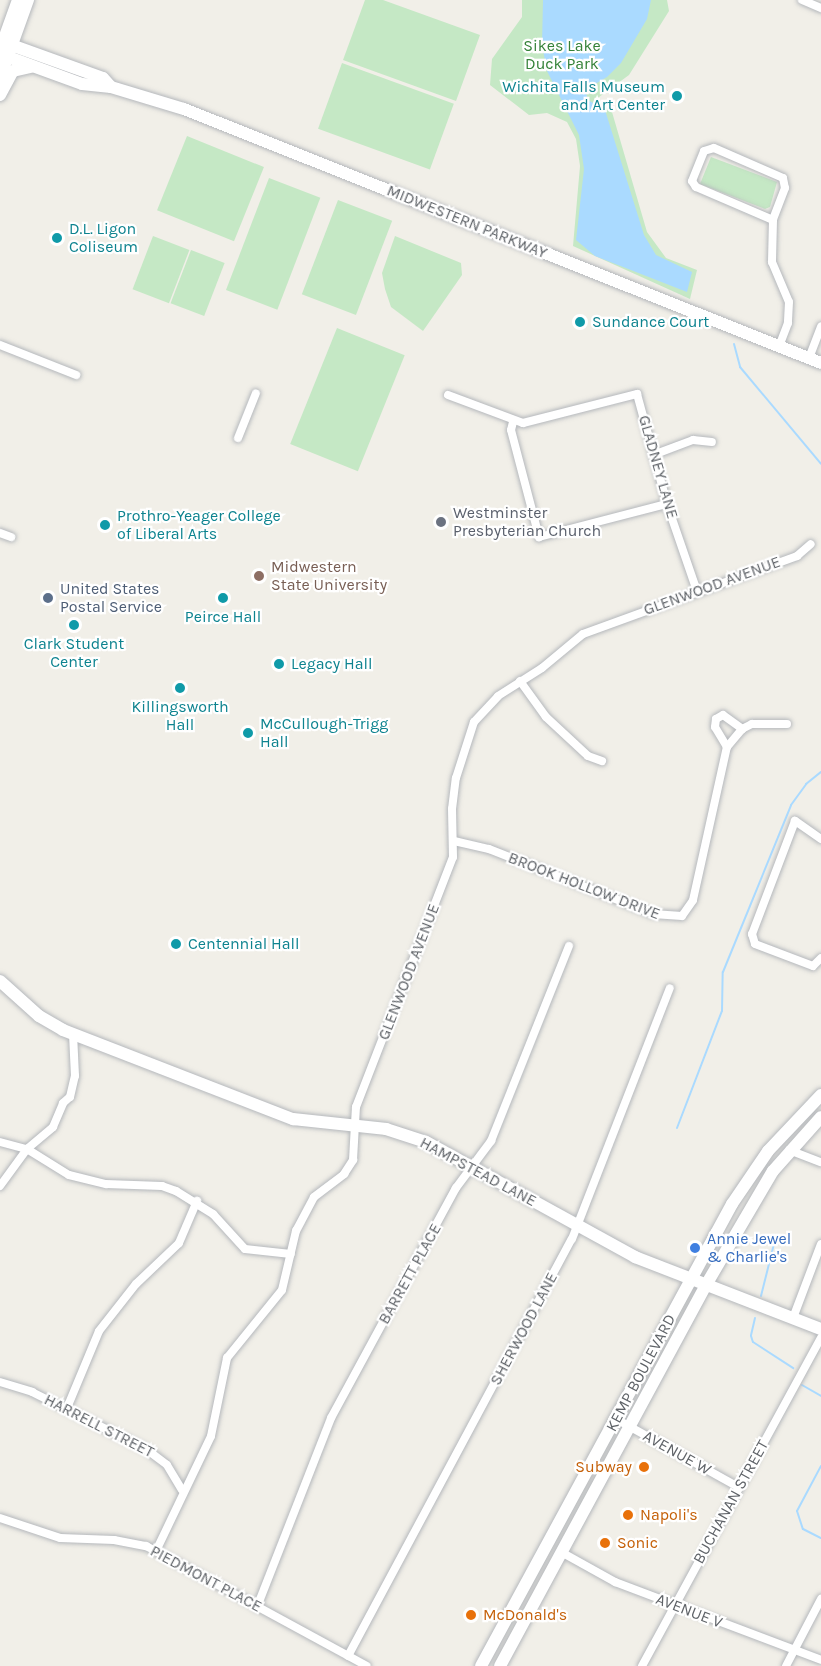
<!DOCTYPE html>
<style>
body{margin:0}
#map{position:relative;width:821px;height:1666px;overflow:hidden;background:#f1efe8;font-family:Karla,sans-serif}
div>[style]{position:absolute}
[style*='--x']{left:calc(var(--x)*1px);top:calc(var(--y)*1px);width:calc(var(--w)*1px);rotate:calc(var(--a)*1deg)}
.green>*{inset:0;background:#c5e8c5;transform-origin:0 0}
.water>*{inset:0;background:#aadaff}
.stream>*{height:2px;margin:-1px;padding:0 1px;transform-origin:1px;border-radius:1px;background:#aadaff}
.roads{filter:drop-shadow(0 0 2px #b5b8bc) drop-shadow(0 0 2px #b5b8bc)}
.street>*{height:8px;margin:-4px;padding:0 4px;transform-origin:4px;border-radius:4px;background:#fff}
.secondary>*{height:12px;margin:-6px;padding:0 6px;transform-origin:6px;border-radius:6px;background:#fff}
.dots>*{width:16px;height:16px;translate:-50% -50%;box-sizing:border-box;border:3px solid #fff;border-radius:50%}
span{translate:-50% -50%;white-space:nowrap;text-align:center;line-height:1.15;-webkit-text-stroke:4.5px #fff;paint-order:stroke}
.park-label{font-size:16px;color:#348238}
.culture-label{font-size:16px;color:#0d838f}
.right{translate:-100% -50%;text-align:right}
.left{translate:0 -50%;text-align:left}
.street-label{font-size:16px;color:#5f6368}
.worship-label{font-size:16px;color:#5b616d}
.education-label{font-size:16px;color:#785e54}
.service-label{font-size:16px;color:#4e5e75}
.shop-label{font-size:16px;color:#366cbe}
.food-label{font-size:16px;color:#c56008}
</style>
<div id="map">
<div class="green">
<div style="clip-path:polygon(365px 0,383px 0,480px 35px,456px 101px,343px 60px)"></div>
<div style="clip-path:polygon(522px 0,667px 0,669px 11px,629px 75px,595px 100px,612px 112px,647px 232px,666px 258px,697px 270px,690px 299px,573px 246px,580px 166px,576px 139px,567px 122px,547px 113px,529px 115px,490px 85px,492px 59px,522px 17px)"></div>
<div style="left:342px;top:63px;width:119px;height:70px;rotate:20deg"></div>
<div style="left:187px;top:136px;width:83px;height:80px;rotate:22deg"></div>
<div style="clip-path:polygon(711px 157px,777px 182px,770px 207px,765px 209px,700px 184px)"></div>
<div style="left:269px;top:178px;width:55px;height:120px;rotate:21deg"></div>
<div style="left:338px;top:200px;width:58px;height:101px;rotate:21deg"></div>
<div style="left:153px;top:236px;width:39px;height:57px;rotate:21deg"></div>
<div style="clip-path:polygon(395px 236px,461px 263px,462px 275px,423px 331px,391px 307px,385px 289px,382px 273px)"></div>
<div style="left:191px;top:250px;width:36px;height:57px;rotate:21deg"></div>
<div style="left:337px;top:328px;width:73px;height:125px;rotate:22deg"></div>
</div>
<div class="water">
<div style="clip-path:polygon(543px 0,651px 0,647px 19px,621px 63px,607px 77px,585px 90px,588px 100px,605px 110px,644px 235px,656px 255px,692px 272px,687px 292px,595px 256px,576px 240px,584px 169px,579px 135px,547px 71px,542px 45px)"></div>
</div>
<div class="stream">
<div style="--x:734;--y:344;--w:24;--a:75"></div>
<div style="--x:740;--y:367;--w:126;--a:50.1"></div>
<div style="--x:677;--y:1128;--w:125;--a:-69"></div>
<div style="--x:722;--y:1011;--w:39;--a:-89"></div>
<div style="--x:723;--y:972;--w:180;--a:-67.8"></div>
<div style="--x:791;--y:805;--w:26;--a:-54"></div>
<div style="--x:806;--y:784;--w:19;--a:-39"></div>
<div style="--x:761;--y:1296;--w:54;--a:-76"></div>
<div style="--x:755;--y:1318;--w:18;--a:103"></div>
<div style="--x:751;--y:1336;--w:6;--a:72"></div>
<div style="--x:753;--y:1342;--w:48;--a:33"></div>
<div style="--x:802;--y:1385;--w:22;--a:30"></div>
<div style="--x:821;--y:1466;--w:51;--a:118.1"></div>
<div style="--x:797;--y:1511;--w:19;--a:72"></div>
<div style="--x:803;--y:1529;--w:20;--a:27"></div>
</div>
<div class="roads">
<div class="street">
<div style="--x:802;--y:0;--w:21;--a:23"></div>
<div style="--x:714;--y:148;--w:75;--a:23.5"></div>
<div style="--x:783;--y:178;--w:10;--a:79"></div>
<div style="--x:785;--y:188;--w:34;--a:111"></div>
<div style="--x:773;--y:220;--w:84;--a:-156.8"></div>
<div style="--x:696;--y:187;--w:7;--a:-124"></div>
<div style="--x:692;--y:181;--w:32;--a:-68"></div>
<div style="--x:704;--y:151;--w:10;--a:-17"></div>
<div style="--x:773;--y:220;--w:42;--a:91.4"></div>
<div style="--x:772;--y:262;--w:43;--a:67"></div>
<div style="--x:789;--y:302;--w:21;--a:93"></div>
<div style="--x:788;--y:323;--w:25;--a:111"></div>
<div style="--x:0;--y:345;--w:82;--a:21.5"></div>
<div style="--x:809;--y:358;--w:34;--a:-69"></div>
<div style="--x:448;--y:395;--w:80;--a:20.5"></div>
<div style="--x:523;--y:423;--w:118;--a:-14.3"></div>
<div style="--x:637;--y:394;--w:114;--a:74.7"></div>
<div style="--x:667;--y:504;--w:92;--a:71"></div>
<div style="--x:513;--y:422;--w:8;--a:104"></div>
<div style="--x:511;--y:430;--w:111;--a:75.3"></div>
<div style="--x:539;--y:537;--w:132;--a:-14.5"></div>
<div style="--x:238;--y:438;--w:48;--a:-68.2"></div>
<div style="--x:653;--y:455;--w:43;--a:-20.6"></div>
<div style="--x:693;--y:440;--w:19;--a:6"></div>
<div style="--x:0;--y:533;--w:12;--a:20"></div>
<div style="--x:520;--y:681;--w:44;--a:54.2"></div>
<div style="--x:546;--y:717;--w:57;--a:42.9"></div>
<div style="--x:588;--y:756;--w:15;--a:20"></div>
<div style="--x:727;--y:747;--w:23;--a:-121"></div>
<div style="--x:715;--y:727;--w:8;--a:-83"></div>
<div style="--x:716;--y:719;--w:8;--a:-30"></div>
<div style="--x:723;--y:715;--w:24;--a:36"></div>
<div style="--x:821;--y:839;--w:32;--a:-145"></div>
<div style="--x:795;--y:821;--w:121;--a:110.8"></div>
<div style="--x:752;--y:934;--w:10;--a:73"></div>
<div style="--x:755;--y:944;--w:62;--a:20.8"></div>
<div style="--x:813;--y:966;--w:11;--a:-45"></div>
<div style="--x:454;--y:841;--w:36;--a:13"></div>
<div style="--x:489;--y:849;--w:176;--a:21.6"></div>
<div style="--x:653;--y:914;--w:29;--a:4"></div>
<div style="--x:682;--y:916;--w:19;--a:-55"></div>
<div style="--x:693;--y:900;--w:157;--a:-77.5"></div>
<div style="--x:727;--y:747;--w:23;--a:-50"></div>
<div style="--x:742;--y:729;--w:11;--a:-27"></div>
<div style="--x:752;--y:724;--w:35;--a:0"></div>
<div style="--x:0;--y:1142;--w:28;--a:15"></div>
<div style="--x:27;--y:1149;--w:49;--a:31.8"></div>
<div style="--x:69;--y:1175;--w:38;--a:14"></div>
<div style="--x:106;--y:1184;--w:56;--a:2"></div>
<div style="--x:162;--y:1186;--w:15;--a:20"></div>
<div style="--x:176;--y:1191;--w:44;--a:31.9"></div>
<div style="--x:213;--y:1214;--w:47;--a:47.6"></div>
<div style="--x:245;--y:1249;--w:46;--a:6.2"></div>
<div style="--x:789;--y:1150;--w:34;--a:21"></div>
<div style="--x:0;--y:1186;--w:46;--a:-53.9"></div>
<div style="--x:27;--y:1149;--w:34;--a:-40"></div>
<div style="--x:53;--y:1127;--w:26;--a:-67"></div>
<div style="--x:63;--y:1103;--w:9;--a:-41"></div>
<div style="--x:70;--y:1097;--w:22;--a:-77"></div>
<div style="--x:75;--y:1076;--w:43;--a:-92.7"></div>
<div style="--x:793;--y:1318;--w:79;--a:-69.3"></div>
<div style="--x:0;--y:1382;--w:34;--a:17"></div>
<div style="--x:32;--y:1392;--w:127;--a:26.6"></div>
<div style="--x:146;--y:1449;--w:26;--a:37"></div>
<div style="--x:167;--y:1465;--w:29;--a:59"></div>
<div style="--x:67;--y:1408;--w:83;--a:-67.4"></div>
<div style="--x:99;--y:1331;--w:60;--a:-51.8"></div>
<div style="--x:136;--y:1284;--w:59;--a:-43.6"></div>
<div style="--x:179;--y:1243;--w:46;--a:-66.8"></div>
<div style="--x:616;--y:1419;--w:140;--a:29.1"></div>
<div style="--x:0;--y:1518;--w:63;--a:18.4"></div>
<div style="--x:60;--y:1538;--w:54;--a:2.1"></div>
<div style="--x:114;--y:1540;--w:33;--a:11"></div>
<div style="--x:146;--y:1546;--w:251;--a:28.5"></div>
<div style="--x:156;--y:1551;--w:127;--a:-64.4"></div>
<div style="--x:211;--y:1436;--w:80;--a:-78.4"></div>
<div style="--x:227;--y:1358;--w:87;--a:-51"></div>
<div style="--x:282;--y:1290;--w:61;--a:-76.7"></div>
<div style="--x:296;--y:1231;--w:38;--a:-62"></div>
<div style="--x:314;--y:1197;--w:38;--a:-37"></div>
<div style="--x:344;--y:1174;--w:17;--a:-57"></div>
<div style="--x:353;--y:1160;--w:53;--a:-86.8"></div>
<div style="--x:356;--y:1107;--w:268;--a:-68.8"></div>
<div style="--x:453;--y:857;--w:48;--a:-91.2"></div>
<div style="--x:452;--y:809;--w:31;--a:-83"></div>
<div style="--x:456;--y:778;--w:59;--a:-72.2"></div>
<div style="--x:474;--y:722;--w:35;--a:-47"></div>
<div style="--x:498;--y:696;--w:52;--a:-32.5"></div>
<div style="--x:542;--y:668;--w:53;--a:-39.7"></div>
<div style="--x:583;--y:634;--w:228;--a:-20"></div>
<div style="--x:797;--y:556;--w:18;--a:-41"></div>
<div style="--x:561;--y:1552;--w:62;--a:29.1"></div>
<div style="--x:615;--y:1582;--w:220;--a:20.7"></div>
<div style="--x:257;--y:1607;--w:203;--a:-68.6"></div>
<div style="--x:331;--y:1418;--w:262;--a:-61.5"></div>
<div style="--x:456;--y:1188;--w:59;--a:-53.3"></div>
<div style="--x:491;--y:1141;--w:210;--a:-68.2"></div>
<div style="--x:348;--y:1656;--w:473;--a:-61.8"></div>
<div style="--x:572;--y:1239;--w:269;--a:-68.7"></div>
<div style="--x:642;--y:1666;--w:374;--a:-61.4"></div>
<div style="--x:786;--y:1666;--w:76;--a:-62.4"></div>
</div>
<div class="secondary">
<div style="--x:0;--y:41;--w:109;--a:19.8"></div>
<div style="--x:103;--y:78;--w:12;--a:48"></div>
<div style="--x:0;--y:50;--w:53;--a:-70.2"></div>
<div style="--x:0;--y:54;--w:87;--a:20.1"></div>
<div style="--x:82;--y:84;--w:29;--a:6"></div>
<div style="--x:111;--y:87;--w:76;--a:16.8"></div>
<div style="--x:184;--y:109;--w:686;--a:21.74"></div>
<div style="--x:0;--y:78;--w:83;--a:-70.3"></div>
<div style="--x:0;--y:95;--w:27;--a:-62"></div>
<div style="--x:13;--y:71;--w:18;--a:-13"></div>
<div style="--x:0;--y:981;--w:52;--a:41.9"></div>
<div style="--x:39;--y:1016;--w:28;--a:30"></div>
<div style="--x:63;--y:1030;--w:247;--a:21.2"></div>
<div style="--x:293;--y:1119;--w:94;--a:6.1"></div>
<div style="--x:386;--y:1129;--w:42;--a:18"></div>
<div style="--x:426;--y:1142;--w:239;--a:28.8"></div>
<div style="--x:635;--y:1257;--w:199;--a:21.2"></div>
<div style="--x:481;--y:1666;--w:526;--a:-61.49"></div>
<div style="--x:732;--y:1204;--w:64;--a:-55.8"></div>
<div style="--x:768;--y:1151;--w:77;--a:-46.6"></div>
<div style="--x:500;--y:1666;--w:433;--a:-61.6"></div>
<div style="--x:706;--y:1285;--w:132;--a:-59.6"></div>
<div style="--x:773;--y:1171;--w:72;--a:-48.4"></div>
</div>
</div>
<div class="dots">
<div style="left:677px;top:96px;background:#0f9aa8"></div>
<div style="left:57px;top:238px;background:#0f9aa8"></div>
<div style="left:580px;top:322px;background:#0f9aa8"></div>
<div style="left:441px;top:522px;background:#6b7280"></div>
<div style="left:105px;top:525px;background:#0f9aa8"></div>
<div style="left:259px;top:576px;background:#8d6e63"></div>
<div style="left:48px;top:598px;background:#5c6f8a"></div>
<div style="left:223px;top:598px;background:#0f9aa8"></div>
<div style="left:74px;top:625px;background:#0f9aa8"></div>
<div style="left:279px;top:664px;background:#0f9aa8"></div>
<div style="left:180px;top:688px;background:#0f9aa8"></div>
<div style="left:248px;top:733px;background:#0f9aa8"></div>
<div style="left:176px;top:944px;background:#0f9aa8"></div>
<div style="left:695px;top:1248px;background:#3f7fe0"></div>
<div style="left:644px;top:1467px;background:#e8710a"></div>
<div style="left:628px;top:1515px;background:#e8710a"></div>
<div style="left:605px;top:1543px;background:#e8710a"></div>
<div style="left:471px;top:1615px;background:#e8710a"></div>
</div>
<div class="park-label">
<span style="left:562px;top:55px">Sikes Lake<br>Duck Park</span>
</div>
<div class="culture-label">
<span class="right" style="left:665px;top:96px">Wichita Falls Museum<br>and Art Center</span>
<span class="left" style="left:69px;top:238px">D.L. Ligon<br>Coliseum</span>
<span class="left" style="left:592px;top:322px">Sundance Court</span>
<span class="left" style="left:117px;top:525px">Prothro-Yeager College<br>of Liberal Arts</span>
<span style="left:223px;top:617px">Peirce Hall</span>
<span style="left:74px;top:653px">Clark Student<br>Center</span>
<span class="left" style="left:291px;top:664px">Legacy Hall</span>
<span style="left:180px;top:716px">Killingsworth<br>Hall</span>
<span class="left" style="left:260px;top:733px">McCullough-Trigg<br>Hall</span>
<span class="left" style="left:188px;top:944px">Centennial Hall</span>
</div>
<div class="street-label">
<span style="left:467px;top:222px;rotate:22deg">MIDWESTERN PARKWAY</span>
<span style="left:658px;top:467px;rotate:74deg">GLADNEY LANE</span>
<span style="left:712px;top:586px;rotate:-20deg">GLENWOOD AVENUE</span>
<span style="left:584px;top:886px;rotate:21deg">BROOK HOLLOW DRIVE</span>
<span style="left:409px;top:972px;rotate:-69deg">GLENWOOD AVENUE</span>
<span style="left:478px;top:1172px;rotate:28deg">HAMPSTEAD LANE</span>
<span style="left:410px;top:1274px;rotate:-61deg">BARRETT PLACE</span>
<span style="left:524px;top:1329px;rotate:-62deg">SHERWOOD LANE</span>
<span style="left:641px;top:1373px;rotate:-62deg">KEMP BOULEVARD</span>
<span style="left:99px;top:1426px;rotate:27deg">HARRELL STREET</span>
<span style="left:677px;top:1453px;rotate:29deg">AVENUE W</span>
<span style="left:731px;top:1502px;rotate:-61deg">BUCHANAN STREET</span>
<span style="left:206px;top:1579px;rotate:28deg">PIEDMONT PLACE</span>
<span style="left:689px;top:1611px;rotate:21deg">AVENUE V</span>
</div>
<div class="worship-label">
<span class="left" style="left:453px;top:522px">Westminster<br>Presbyterian Church</span>
</div>
<div class="education-label">
<span class="left" style="left:271px;top:576px">Midwestern<br>State University</span>
</div>
<div class="service-label">
<span class="left" style="left:60px;top:598px">United States<br>Postal Service</span>
</div>
<div class="shop-label">
<span class="left" style="left:707px;top:1248px">Annie Jewel<br>&amp; Charlie's</span>
</div>
<div class="food-label">
<span class="right" style="left:632px;top:1467px">Subway</span>
<span class="left" style="left:640px;top:1515px">Napoli's</span>
<span class="left" style="left:617px;top:1543px">Sonic</span>
<span class="left" style="left:483px;top:1615px">McDonald's</span>
</div>
</div>
